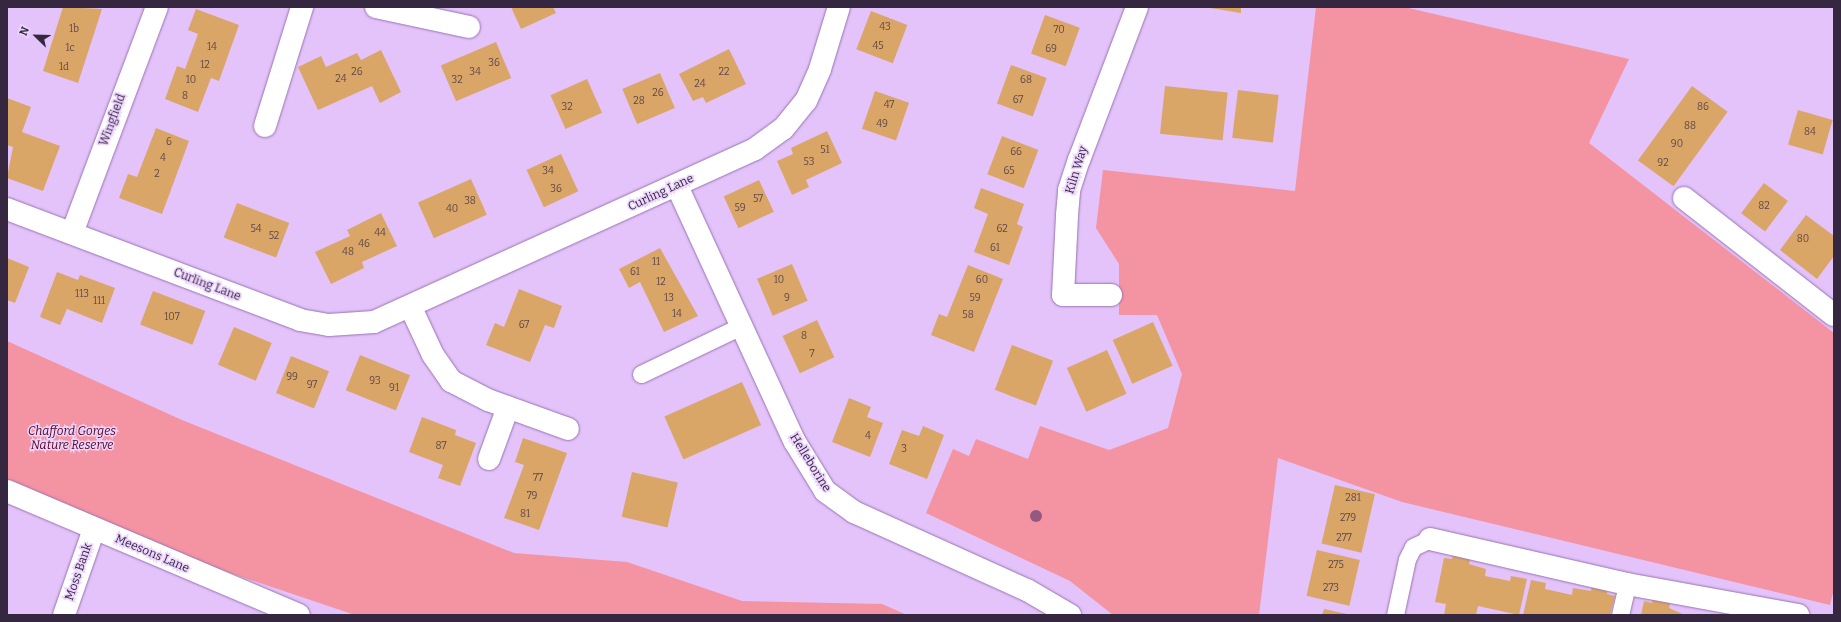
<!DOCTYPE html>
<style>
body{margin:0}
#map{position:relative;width:1841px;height:622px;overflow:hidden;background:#e3c3fa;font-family:Bitter,serif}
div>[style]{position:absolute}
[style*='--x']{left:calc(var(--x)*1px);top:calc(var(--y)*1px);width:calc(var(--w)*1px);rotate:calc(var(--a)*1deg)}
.green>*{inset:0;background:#f493a2}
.building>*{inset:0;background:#daa667;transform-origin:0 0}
.roads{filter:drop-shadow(0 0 1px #9973b2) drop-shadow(0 0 1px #9973b2)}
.lane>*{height:17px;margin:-8.5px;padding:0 8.5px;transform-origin:8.5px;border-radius:8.5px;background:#fff}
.street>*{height:22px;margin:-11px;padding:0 11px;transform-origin:11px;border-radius:11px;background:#fff}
.trees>*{width:12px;height:12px;margin:-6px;border-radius:50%;background:#955880}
span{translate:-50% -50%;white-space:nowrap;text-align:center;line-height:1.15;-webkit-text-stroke:3px #ecd4fd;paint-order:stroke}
.number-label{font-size:10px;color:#5f474a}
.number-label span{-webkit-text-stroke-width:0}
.street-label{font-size:12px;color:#362741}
.park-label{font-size:12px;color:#56011d;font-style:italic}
.frame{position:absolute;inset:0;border:8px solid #362741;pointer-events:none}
.north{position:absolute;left:16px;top:16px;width:40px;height:40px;-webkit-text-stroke:3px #ecd4fd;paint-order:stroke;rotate:293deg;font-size:11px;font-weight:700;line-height:16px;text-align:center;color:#362741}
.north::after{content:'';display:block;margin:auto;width:14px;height:18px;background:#362741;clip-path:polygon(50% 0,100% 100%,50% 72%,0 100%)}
</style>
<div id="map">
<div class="green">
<div style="clip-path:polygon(1316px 7px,1404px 7px,1629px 59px,1589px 143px,1834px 333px,1834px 589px,1830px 605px,1402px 502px,1278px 458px,1259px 615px,1113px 615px,1070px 581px,926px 513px,953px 449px,969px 456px,976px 439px,1028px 459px,1040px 426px,1109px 450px,1168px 428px,1182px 374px,1157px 315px,1119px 315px,1119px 264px,1096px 228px,1103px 170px,1295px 191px)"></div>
<div style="clip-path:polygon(7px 341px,182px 420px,514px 553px,627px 562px,742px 601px,882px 604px,907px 615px,355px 615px,221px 570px,7px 480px)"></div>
</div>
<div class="building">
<div style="clip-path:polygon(63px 7px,102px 9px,78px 83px,43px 71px)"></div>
<div style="clip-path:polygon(511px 7px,553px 7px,556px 13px,521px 29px)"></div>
<div style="clip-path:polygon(1204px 7px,1241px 7px,1241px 13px)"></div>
<div style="clip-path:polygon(196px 9px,239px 25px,219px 81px,211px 78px,198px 112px,165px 99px,177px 66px,185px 69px,198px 34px,188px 30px)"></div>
<div style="left:871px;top:11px;width:39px;height:41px;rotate:21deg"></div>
<div style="left:1045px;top:15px;width:37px;height:41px;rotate:20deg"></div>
<div style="left:496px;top:42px;width:39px;height:60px;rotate:67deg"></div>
<div style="clip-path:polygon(729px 49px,746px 84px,706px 103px,703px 97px,693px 101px,679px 74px)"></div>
<div style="clip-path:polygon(381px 50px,401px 92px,380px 103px,372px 86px,318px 110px,298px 67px,321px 56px,326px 67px,357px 53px,361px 60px)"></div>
<div style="left:1011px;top:65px;width:38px;height:41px;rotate:20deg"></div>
<div style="left:660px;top:73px;width:38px;height:41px;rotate:67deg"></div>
<div style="left:587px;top:79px;width:37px;height:40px;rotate:66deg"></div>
<div style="left:1165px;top:86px;width:63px;height:48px;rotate:6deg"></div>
<div style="left:1692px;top:86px;width:44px;height:92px;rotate:36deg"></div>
<div style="left:1238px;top:90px;width:41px;height:48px;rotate:7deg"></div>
<div style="left:875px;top:91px;width:36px;height:40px;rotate:19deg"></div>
<div style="clip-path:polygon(7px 98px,31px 107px,22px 132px,60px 146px,43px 191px,7px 178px,13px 147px,7px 145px)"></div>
<div style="left:1798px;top:110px;width:36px;height:36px;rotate:16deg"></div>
<div style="clip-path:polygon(156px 128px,189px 141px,162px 214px,119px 198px,128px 174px,137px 177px)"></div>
<div style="clip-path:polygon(827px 131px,842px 163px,806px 180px,809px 187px,792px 195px,777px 161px,793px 154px,791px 148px)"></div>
<div style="left:1002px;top:136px;width:39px;height:41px;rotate:21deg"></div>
<div style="left:561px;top:154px;width:41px;height:38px;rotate:65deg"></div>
<div style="left:471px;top:179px;width:39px;height:58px;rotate:66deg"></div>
<div style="left:759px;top:180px;width:35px;height:39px;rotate:65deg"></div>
<div style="left:1764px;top:183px;width:30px;height:38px;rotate:37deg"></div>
<div style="clip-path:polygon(981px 188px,1024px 204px,1017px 224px,1023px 227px,1009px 265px,974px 252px,988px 214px,974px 208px)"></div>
<div style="left:237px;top:203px;width:56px;height:37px;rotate:21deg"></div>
<div style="clip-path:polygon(381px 213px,397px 246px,362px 262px,364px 268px,331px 284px,315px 252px,350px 236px,347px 230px)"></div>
<div style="clip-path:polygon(1806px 215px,1834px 236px,1834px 256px,1817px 279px,1780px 250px)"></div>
<div style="clip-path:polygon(660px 248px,698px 316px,664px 332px,640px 282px,629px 288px,619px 269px)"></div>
<div style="clip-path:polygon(7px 258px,29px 267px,15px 303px,7px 300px)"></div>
<div style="left:792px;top:264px;width:40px;height:38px;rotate:67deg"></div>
<div style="clip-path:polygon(968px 265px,1003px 279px,974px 352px,931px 335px,939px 314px,947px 317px)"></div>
<div style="clip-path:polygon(57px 272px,78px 280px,80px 275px,115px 288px,102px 323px,67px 309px,60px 325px,40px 317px)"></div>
<div style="clip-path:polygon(519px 289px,562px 306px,554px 328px,545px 325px,530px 362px,486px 345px,495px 323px,504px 327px)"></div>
<div style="left:153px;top:291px;width:56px;height:36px;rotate:21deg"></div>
<div style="left:817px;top:320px;width:41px;height:38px;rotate:65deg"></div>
<div style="left:1153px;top:322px;width:48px;height:44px;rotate:66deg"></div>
<div style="left:234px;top:327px;width:41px;height:41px;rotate:23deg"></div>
<div style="left:1012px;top:345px;width:44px;height:48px;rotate:21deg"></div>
<div style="left:1107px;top:350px;width:48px;height:44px;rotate:66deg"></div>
<div style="left:360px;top:355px;width:54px;height:38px;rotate:22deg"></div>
<div style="left:291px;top:356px;width:41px;height:40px;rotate:22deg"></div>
<div style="left:742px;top:382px;width:47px;height:85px;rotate:66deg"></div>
<div style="clip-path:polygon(849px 398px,871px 407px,867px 417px,883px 423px,870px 457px,832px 442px)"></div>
<div style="clip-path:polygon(422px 417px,456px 430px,455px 435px,476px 443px,460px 486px,438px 478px,443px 465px,409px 452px)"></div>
<div style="clip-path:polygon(923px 426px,944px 435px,927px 479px,889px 464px,902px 430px,919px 436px)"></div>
<div style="clip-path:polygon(523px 438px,567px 453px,539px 530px,504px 518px,524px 465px,515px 462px)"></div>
<div style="left:632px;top:472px;width:47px;height:46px;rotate:13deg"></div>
<div style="left:1335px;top:485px;width:41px;height:60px;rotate:13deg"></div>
<div style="left:1317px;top:550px;width:44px;height:47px;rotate:13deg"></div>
<div style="clip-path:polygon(1453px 552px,1471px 556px,1469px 564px,1486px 569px,1485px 576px,1510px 581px,1511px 576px,1527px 579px,1519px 615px,1478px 606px,1476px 615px,1444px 615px,1446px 604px,1435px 602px,1444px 558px,1452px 559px)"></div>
<div style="clip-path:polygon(1531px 580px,1546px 583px,1545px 589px,1572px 595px,1573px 588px,1591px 591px,1592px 584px,1608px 587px,1607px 594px,1615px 596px,1610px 615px,1523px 615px)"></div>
<div style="clip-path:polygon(1653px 596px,1671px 600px,1669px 608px,1685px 615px,1641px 615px,1644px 601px,1652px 603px)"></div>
<div style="clip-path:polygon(1324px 609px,1347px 614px,1347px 615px,1322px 615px)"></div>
</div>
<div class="roads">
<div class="lane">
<div style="--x:641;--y:374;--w:111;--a:-25.6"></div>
<div style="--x:1395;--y:615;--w:57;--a:-77.9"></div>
<div style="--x:1407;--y:559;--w:13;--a:-63"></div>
<div style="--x:1413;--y:547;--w:19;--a:-25"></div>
<div style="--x:1620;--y:615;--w:32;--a:-77"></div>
</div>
<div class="street">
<div style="--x:376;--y:7;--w:95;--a:12.1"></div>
<div style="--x:265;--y:126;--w:125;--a:-72.7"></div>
<div style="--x:677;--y:186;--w:282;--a:65.3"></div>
<div style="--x:795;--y:442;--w:57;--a:58.5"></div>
<div style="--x:825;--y:491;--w:36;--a:36"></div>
<div style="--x:854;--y:512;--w:190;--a:24.3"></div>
<div style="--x:1027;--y:590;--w:50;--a:30.2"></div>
<div style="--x:1684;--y:198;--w:190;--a:38"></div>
<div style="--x:7;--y:209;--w:313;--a:20.7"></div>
<div style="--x:300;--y:320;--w:29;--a:10"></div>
<div style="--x:329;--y:325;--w:45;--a:-3.8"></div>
<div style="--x:374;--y:322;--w:418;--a:-24.4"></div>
<div style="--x:755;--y:149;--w:34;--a:-36"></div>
<div style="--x:783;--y:129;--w:36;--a:-51"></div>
<div style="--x:806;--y:101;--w:35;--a:-66"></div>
<div style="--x:820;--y:69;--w:65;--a:-73"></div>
<div style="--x:72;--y:233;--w:241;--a:-69.4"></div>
<div style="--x:1111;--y:295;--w:48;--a:180"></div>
<div style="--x:1063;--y:295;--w:80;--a:-87.1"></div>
<div style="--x:1067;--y:215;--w:25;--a:-85"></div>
<div style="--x:1069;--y:190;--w:32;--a:-72"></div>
<div style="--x:1079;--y:160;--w:164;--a:-69.2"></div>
<div style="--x:411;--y:308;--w:52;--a:64.9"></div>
<div style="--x:433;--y:355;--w:32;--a:55"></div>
<div style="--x:451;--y:381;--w:42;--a:27.2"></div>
<div style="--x:488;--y:400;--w:85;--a:19.9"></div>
<div style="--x:489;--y:459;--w:55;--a:-69.9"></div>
<div style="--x:7;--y:491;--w:317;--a:23"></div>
<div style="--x:1430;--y:539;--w:202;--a:12.9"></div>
<div style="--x:1627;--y:584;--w:174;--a:10.3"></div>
<div style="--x:64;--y:615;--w:91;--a:-70.8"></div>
</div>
</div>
<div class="trees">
<div style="left:1036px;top:516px"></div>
</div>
<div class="number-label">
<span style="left:885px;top:28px">43</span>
<span style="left:74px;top:30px">1b</span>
<span style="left:1059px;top:31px">70</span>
<span style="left:878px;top:47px">45</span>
<span style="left:212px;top:48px">14</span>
<span style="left:70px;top:49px">1c</span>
<span style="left:1051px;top:50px">69</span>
<span style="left:494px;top:64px">36</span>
<span style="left:205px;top:66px">12</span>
<span style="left:64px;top:68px">1d</span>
<span style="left:357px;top:73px">26</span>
<span style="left:475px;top:73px">34</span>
<span style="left:724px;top:73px">22</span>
<span style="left:341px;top:80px">24</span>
<span style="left:191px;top:81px">10</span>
<span style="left:457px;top:81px">32</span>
<span style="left:1026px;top:81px">68</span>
<span style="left:700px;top:85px">24</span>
<span style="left:658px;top:94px">26</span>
<span style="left:185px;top:97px">8</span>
<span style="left:1018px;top:101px">67</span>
<span style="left:639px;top:102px">28</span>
<span style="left:889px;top:106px">47</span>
<span style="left:567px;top:108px">32</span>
<span style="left:1703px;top:108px">86</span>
<span style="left:882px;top:125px">49</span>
<span style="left:1690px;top:127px">88</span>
<span style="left:1810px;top:133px">84</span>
<span style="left:169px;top:143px">6</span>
<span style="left:1677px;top:145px">90</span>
<span style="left:825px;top:151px">51</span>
<span style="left:1016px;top:153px">66</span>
<span style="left:163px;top:159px">4</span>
<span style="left:809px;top:163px">53</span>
<span style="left:1663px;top:164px">92</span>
<span style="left:548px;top:172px">34</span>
<span style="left:1009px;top:172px">65</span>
<span style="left:157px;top:175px">2</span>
<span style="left:556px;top:190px">36</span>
<span style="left:758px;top:200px">57</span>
<span style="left:470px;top:202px">38</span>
<span style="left:1764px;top:207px">82</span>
<span style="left:740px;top:209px">59</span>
<span style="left:452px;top:210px">40</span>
<span style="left:256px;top:230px">54</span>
<span style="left:1002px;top:230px">62</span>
<span style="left:380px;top:234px">44</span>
<span style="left:274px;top:237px">52</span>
<span style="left:1803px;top:240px">80</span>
<span style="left:364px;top:245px">46</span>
<span style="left:995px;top:249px">61</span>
<span style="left:348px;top:253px">48</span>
<span style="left:656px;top:263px">11</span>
<span style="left:635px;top:273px">61</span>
<span style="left:779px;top:281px">10</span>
<span style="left:982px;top:281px">60</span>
<span style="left:661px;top:283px">12</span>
<span style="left:82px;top:295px">113</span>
<span style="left:669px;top:299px">13</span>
<span style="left:787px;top:299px">9</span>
<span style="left:975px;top:299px">59</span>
<span style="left:99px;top:302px">111</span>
<span style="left:677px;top:315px">14</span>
<span style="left:968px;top:316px">58</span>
<span style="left:172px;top:318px">107</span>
<span style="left:524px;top:326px">67</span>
<span style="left:804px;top:337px">8</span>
<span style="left:812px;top:355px">7</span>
<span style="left:292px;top:378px">99</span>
<span style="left:375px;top:382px">93</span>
<span style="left:312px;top:386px">97</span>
<span style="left:394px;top:389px">91</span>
<span style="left:868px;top:437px">4</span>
<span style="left:441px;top:447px">87</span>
<span style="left:904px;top:450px">3</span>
<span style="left:538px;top:479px">77</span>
<span style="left:532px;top:497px">79</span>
<span style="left:1353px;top:499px">281</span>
<span style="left:525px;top:515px">81</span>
<span style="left:1348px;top:519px">279</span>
<span style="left:1344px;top:539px">277</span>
<span style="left:1336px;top:566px">275</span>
<span style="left:1331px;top:589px">273</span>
</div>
<div class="street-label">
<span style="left:113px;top:120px;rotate:-70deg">Wingfield</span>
<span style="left:1077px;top:170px;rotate:-73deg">Kiln Way</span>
<span style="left:661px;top:193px;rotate:-25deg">Curling Lane</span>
<span style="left:207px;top:285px;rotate:21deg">Curling Lane</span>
<span style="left:810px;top:463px;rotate:58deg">Helleborine</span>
<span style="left:152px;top:554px;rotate:23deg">Meesons Lane</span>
<span style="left:79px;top:572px;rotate:-71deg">Moss Bank</span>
</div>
<div class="park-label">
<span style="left:72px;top:439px">Chafford Gorges<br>Nature Reserve</span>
</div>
<div class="frame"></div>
<div class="north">N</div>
</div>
